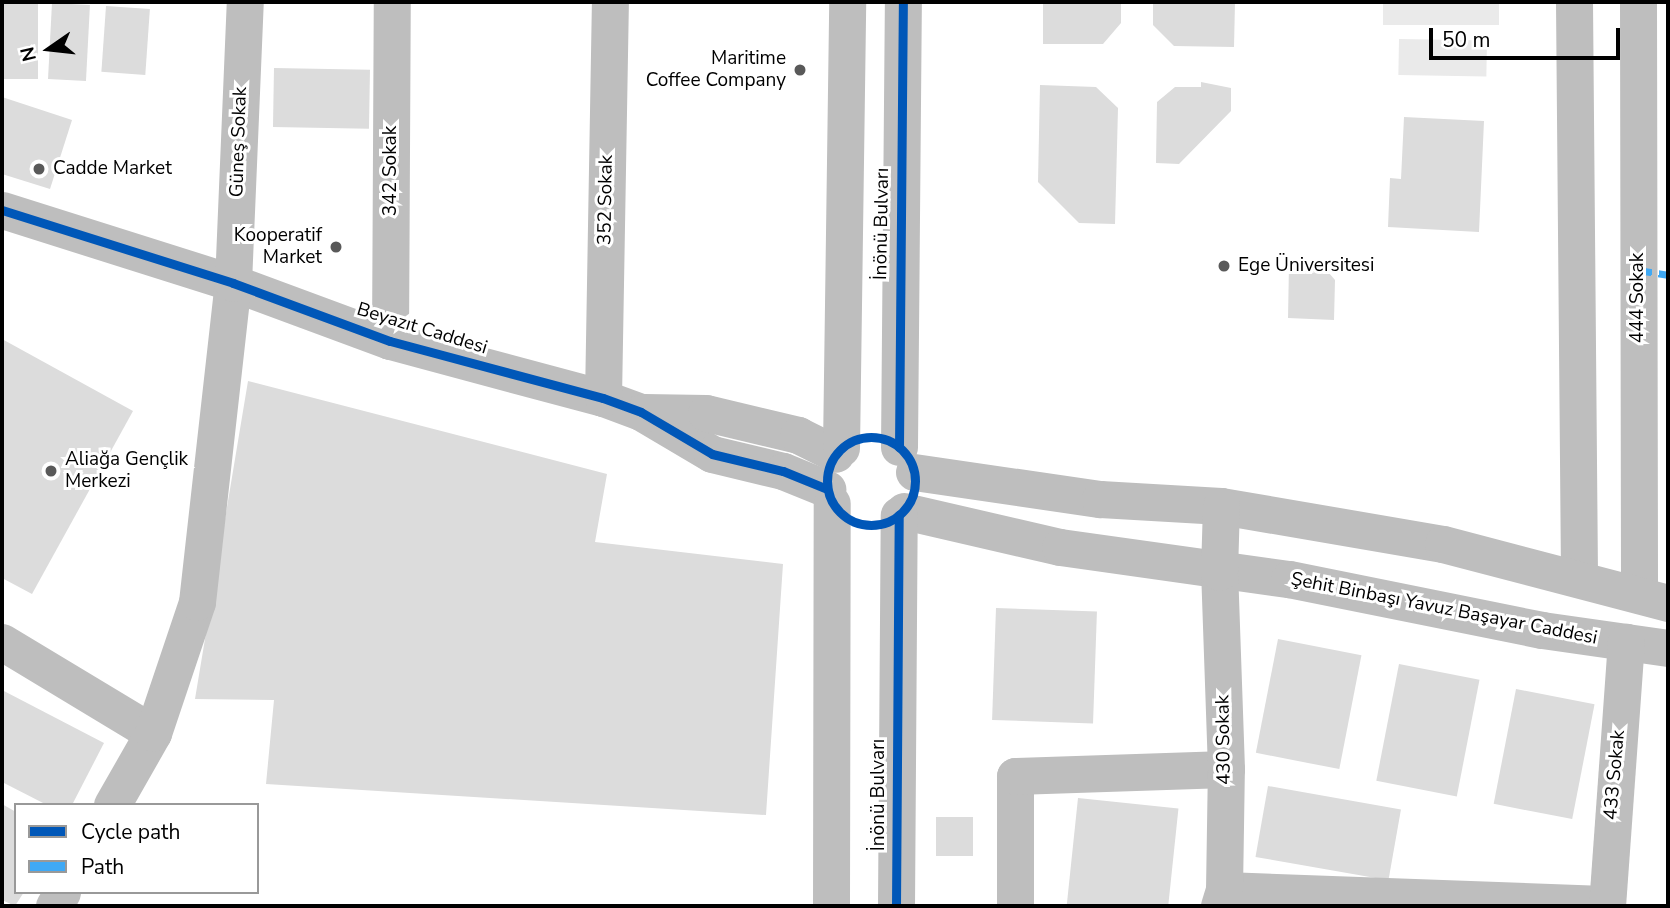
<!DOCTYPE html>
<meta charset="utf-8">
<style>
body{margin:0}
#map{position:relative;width:1670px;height:908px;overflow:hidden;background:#fff;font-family:"Nunito Sans",sans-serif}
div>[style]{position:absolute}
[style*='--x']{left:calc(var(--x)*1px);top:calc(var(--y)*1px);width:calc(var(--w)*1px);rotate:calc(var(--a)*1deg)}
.green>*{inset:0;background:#eaeaea;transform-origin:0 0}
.building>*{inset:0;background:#dcdcdc;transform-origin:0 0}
.minor>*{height:37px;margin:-18.5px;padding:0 18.5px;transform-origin:18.5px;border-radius:18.5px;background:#bebebe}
.quiet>*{height:7px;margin-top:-3.5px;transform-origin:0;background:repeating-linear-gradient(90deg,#3fa9f5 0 14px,transparent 0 21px)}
.cycleway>*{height:9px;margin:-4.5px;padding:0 4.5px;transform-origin:4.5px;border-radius:4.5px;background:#0057b8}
.cycleway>.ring{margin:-4.5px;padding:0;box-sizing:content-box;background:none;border:9px solid #0057b8;border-radius:50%}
.dots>*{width:19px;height:19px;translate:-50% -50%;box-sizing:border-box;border:4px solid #fff;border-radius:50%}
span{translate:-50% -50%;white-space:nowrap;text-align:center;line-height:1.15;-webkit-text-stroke:6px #fff;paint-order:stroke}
.poi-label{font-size:19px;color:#000}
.right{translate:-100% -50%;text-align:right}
.left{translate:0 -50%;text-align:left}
.street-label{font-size:19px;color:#000}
.frame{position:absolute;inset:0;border:4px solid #000;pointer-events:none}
.legend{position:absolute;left:14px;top:803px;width:245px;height:91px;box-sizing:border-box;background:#fff;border:2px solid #999;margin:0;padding:9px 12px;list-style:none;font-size:21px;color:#000}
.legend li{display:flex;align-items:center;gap:14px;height:35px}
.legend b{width:35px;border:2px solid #999}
.north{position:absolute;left:14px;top:14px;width:70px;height:70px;-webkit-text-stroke:5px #fff;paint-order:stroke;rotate:256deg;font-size:19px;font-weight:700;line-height:28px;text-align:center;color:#000}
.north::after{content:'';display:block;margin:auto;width:24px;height:32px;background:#000;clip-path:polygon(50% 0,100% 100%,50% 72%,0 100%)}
.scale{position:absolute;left:1429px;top:28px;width:191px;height:32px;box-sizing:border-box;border:4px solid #000;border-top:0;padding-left:9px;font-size:21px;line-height:24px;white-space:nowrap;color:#000;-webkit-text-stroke:5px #fff;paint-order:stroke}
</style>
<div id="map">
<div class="green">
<div style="left:1383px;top:2px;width:116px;height:23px"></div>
<div style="left:1399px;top:39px;width:88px;height:36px;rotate:1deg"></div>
</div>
<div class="building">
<div style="left:3px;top:2px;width:35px;height:77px"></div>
<div style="clip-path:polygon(1043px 2px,1121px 2px,1121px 23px,1103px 44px,1043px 44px)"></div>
<div style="clip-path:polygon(1153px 2px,1235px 2px,1234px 47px,1174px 46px,1153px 25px)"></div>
<div style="left:52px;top:3px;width:38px;height:76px;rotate:3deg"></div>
<div style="left:106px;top:6px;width:44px;height:66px;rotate:4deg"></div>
<div style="left:274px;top:68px;width:96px;height:59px;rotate:1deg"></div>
<div style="clip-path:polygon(1201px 82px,1231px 88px,1231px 111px,1179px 164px,1156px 163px,1157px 102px,1175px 87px,1201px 87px)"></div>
<div style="clip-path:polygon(1040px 85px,1096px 87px,1118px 108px,1115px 224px,1079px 223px,1038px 182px)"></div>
<div style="clip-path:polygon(2px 97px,72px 120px,50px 189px,2px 174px)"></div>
<div style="clip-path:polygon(1404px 117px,1484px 121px,1479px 232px,1388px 227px,1390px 178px,1401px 179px)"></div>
<div style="clip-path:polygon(1289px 265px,1323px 266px,1335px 280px,1334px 320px,1288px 318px)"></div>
<div style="clip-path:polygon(2px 339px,133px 411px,32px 594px,2px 578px)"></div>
<div style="clip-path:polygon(248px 381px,607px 474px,595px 542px,783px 564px,766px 815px,266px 784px,274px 700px,195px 699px)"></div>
<div style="left:996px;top:608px;width:101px;height:112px;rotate:2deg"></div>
<div style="left:1278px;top:639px;width:85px;height:116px;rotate:11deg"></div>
<div style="left:1399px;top:664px;width:82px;height:119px;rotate:11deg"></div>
<div style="left:1516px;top:689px;width:80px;height:117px;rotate:11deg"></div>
<div style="clip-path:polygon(2px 690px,104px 743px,72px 805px,47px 805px,2px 782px)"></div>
<div style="left:1268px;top:786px;width:135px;height:72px;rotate:10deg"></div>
<div style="left:1078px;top:798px;width:101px;height:108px;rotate:6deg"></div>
<div style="clip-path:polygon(2px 804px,16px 812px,16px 892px,24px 892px,15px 906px,2px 900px)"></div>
<div style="left:936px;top:817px;width:37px;height:39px"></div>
</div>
<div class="minor">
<div style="--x:1574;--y:2;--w:577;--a:89.5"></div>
<div style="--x:1638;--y:2;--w:593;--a:89.9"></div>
<div style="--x:2;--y:210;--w:242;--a:17.5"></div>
<div style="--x:233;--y:283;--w:167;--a:20.3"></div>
<div style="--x:390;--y:341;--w:220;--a:15"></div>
<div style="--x:603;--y:398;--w:40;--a:20.2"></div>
<div style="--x:641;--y:412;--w:82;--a:30.6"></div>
<div style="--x:712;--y:454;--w:73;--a:13.5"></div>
<div style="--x:783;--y:471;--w:48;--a:22.2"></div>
<div style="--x:390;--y:341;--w:339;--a:-89.7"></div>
<div style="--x:603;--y:398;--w:396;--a:-89"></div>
<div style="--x:644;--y:412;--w:62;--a:0.9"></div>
<div style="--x:706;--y:413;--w:95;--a:13.4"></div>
<div style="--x:798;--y:435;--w:42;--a:26.6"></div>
<div style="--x:899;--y:447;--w:445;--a:-89.5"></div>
<div style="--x:841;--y:448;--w:446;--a:-89.2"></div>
<div style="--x:914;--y:472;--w:188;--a:8.3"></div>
<div style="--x:1100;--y:499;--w:121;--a:3.3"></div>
<div style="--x:1221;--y:506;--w:225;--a:9.7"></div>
<div style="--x:1443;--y:544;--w:233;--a:14.7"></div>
<div style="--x:904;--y:511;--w:160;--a:13"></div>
<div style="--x:1060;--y:547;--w:231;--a:8"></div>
<div style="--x:1289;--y:579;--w:258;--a:11.4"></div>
<div style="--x:1542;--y:630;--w:127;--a:8.1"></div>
<div style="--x:2;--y:642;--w:176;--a:31.1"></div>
<div style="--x:112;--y:805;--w:83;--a:-60.3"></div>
<div style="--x:153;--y:733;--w:138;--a:-71.4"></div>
<div style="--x:197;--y:602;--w:321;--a:-83.6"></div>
<div style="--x:233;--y:283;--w:281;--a:-87.6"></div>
<div style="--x:1224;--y:890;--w:380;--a:2.1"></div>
<div style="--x:54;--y:906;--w:16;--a:-60"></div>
<div style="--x:831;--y:906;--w:403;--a:-89.9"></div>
<div style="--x:896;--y:906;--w:391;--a:-89.6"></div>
<div style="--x:1015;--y:906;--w:130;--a:-90"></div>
<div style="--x:1015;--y:776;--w:211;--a:-1.9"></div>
<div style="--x:1219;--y:906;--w:17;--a:-73"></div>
<div style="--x:1224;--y:890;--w:121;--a:-89.1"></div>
<div style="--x:1226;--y:769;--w:197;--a:-92"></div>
<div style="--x:1219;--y:572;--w:66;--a:-88.3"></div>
<div style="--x:1607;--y:906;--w:265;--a:-85.9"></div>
</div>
<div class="quiet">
<div style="--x:1638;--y:270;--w:30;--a:9"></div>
</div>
<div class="cycleway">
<div style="--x:2;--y:210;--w:242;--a:17.5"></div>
<div style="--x:233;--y:283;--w:167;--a:20.3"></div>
<div style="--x:390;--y:341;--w:220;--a:15"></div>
<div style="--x:603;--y:398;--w:40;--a:20.2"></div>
<div style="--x:641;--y:412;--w:82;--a:30.6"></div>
<div style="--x:712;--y:454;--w:73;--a:13.5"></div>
<div style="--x:783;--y:471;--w:48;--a:22.2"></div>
<div class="ring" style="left:827px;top:437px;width:79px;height:79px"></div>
<div style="--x:899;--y:447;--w:445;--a:-89.5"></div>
<div style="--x:896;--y:906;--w:391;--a:-89.6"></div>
</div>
<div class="dots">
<div style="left:800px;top:70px;background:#595959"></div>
<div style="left:39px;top:169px;background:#595959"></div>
<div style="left:336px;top:247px;background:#595959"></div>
<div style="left:1224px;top:266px;background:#595959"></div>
<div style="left:51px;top:471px;background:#595959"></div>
</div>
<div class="poi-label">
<span class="right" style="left:786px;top:70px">Maritime<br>Coffee Company</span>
<span class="left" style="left:53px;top:169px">Cadde Market</span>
<span class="right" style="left:322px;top:247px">Kooperatif<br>Market</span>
<span class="left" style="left:1238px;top:266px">Ege Üniversitesi</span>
<span class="left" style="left:65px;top:471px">Aliağa Gençlik<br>Merkezi</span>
</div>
<div class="street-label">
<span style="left:239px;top:142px;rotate:-88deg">Güneş Sokak</span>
<span style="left:391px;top:171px;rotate:-90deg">342 Sokak</span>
<span style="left:606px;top:200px;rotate:-89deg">352 Sokak</span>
<span style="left:882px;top:224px;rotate:-89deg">İnönü Bulvarı</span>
<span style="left:1638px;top:298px;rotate:-90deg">444 Sokak</span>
<span style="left:422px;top:329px;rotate:17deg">Beyazıt Caddesi</span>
<span style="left:1444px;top:609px;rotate:11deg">Şehit Binbaşı Yavuz Başayar Caddesi</span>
<span style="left:1224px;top:740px;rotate:-91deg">430 Sokak</span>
<span style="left:1615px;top:775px;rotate:-85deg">433 Sokak</span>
<span style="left:879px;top:795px;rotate:-90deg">İnönü Bulvarı</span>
</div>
<div class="frame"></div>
<ul class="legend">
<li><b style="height:9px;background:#0057b8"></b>Cycle path</li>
<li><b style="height:9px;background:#3fa9f5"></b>Path</li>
</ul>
<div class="north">N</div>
<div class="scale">50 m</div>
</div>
